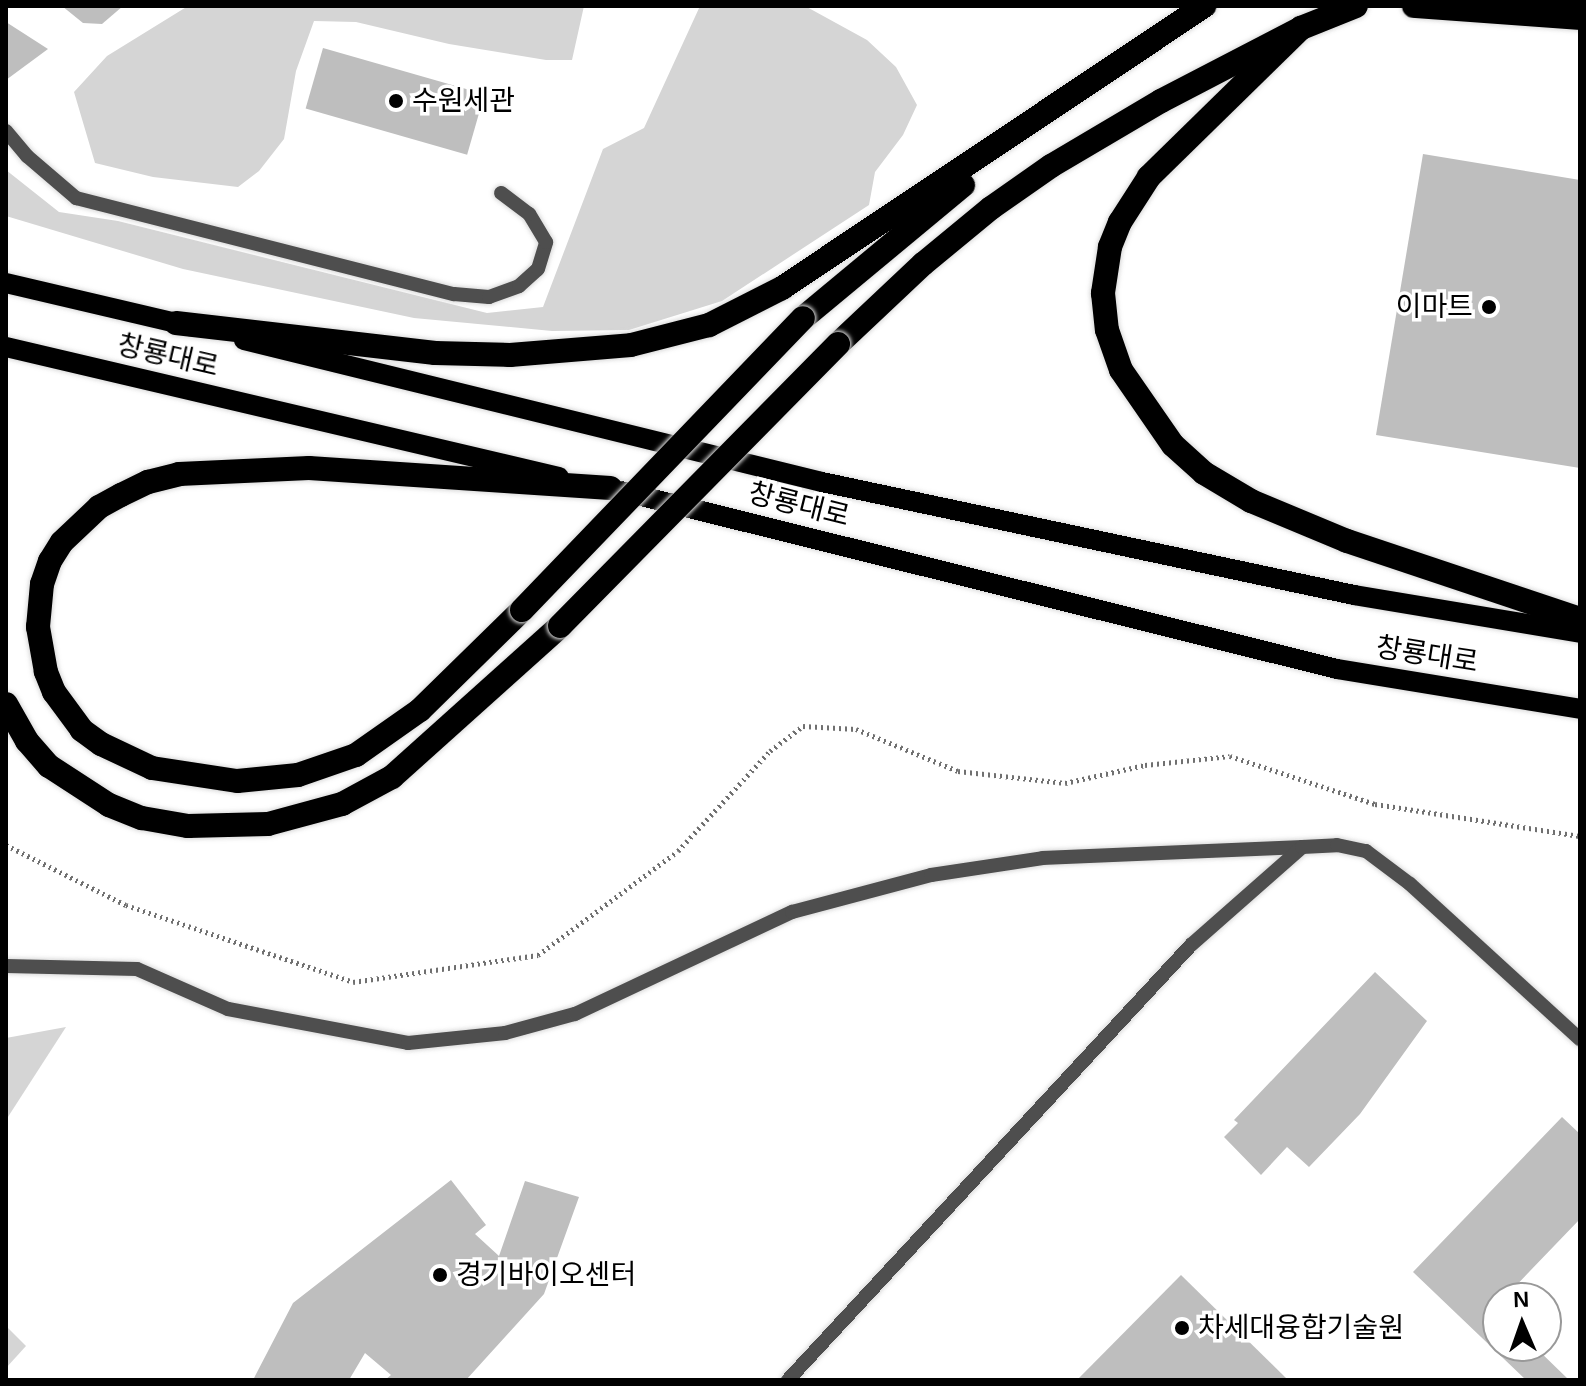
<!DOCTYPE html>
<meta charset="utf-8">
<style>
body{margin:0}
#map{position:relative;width:1586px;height:1386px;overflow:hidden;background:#fff;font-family:Helvetica,"Noto Sans KR",sans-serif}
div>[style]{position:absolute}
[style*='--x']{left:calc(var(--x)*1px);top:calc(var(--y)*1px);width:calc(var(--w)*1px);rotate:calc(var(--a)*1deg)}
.green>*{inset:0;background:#d5d5d5}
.building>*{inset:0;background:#bebebe;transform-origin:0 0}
.path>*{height:5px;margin-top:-2.5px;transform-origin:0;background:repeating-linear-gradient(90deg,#707070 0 2px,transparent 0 6px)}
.roads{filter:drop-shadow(0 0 2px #dbdbdb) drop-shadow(0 0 2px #dbdbdb)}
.lane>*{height:14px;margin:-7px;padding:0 7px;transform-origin:7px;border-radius:7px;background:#4e4e4e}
.primary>*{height:20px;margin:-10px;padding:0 10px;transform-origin:10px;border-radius:10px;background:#000}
.highway>*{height:24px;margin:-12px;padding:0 12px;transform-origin:12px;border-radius:12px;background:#000}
.bridges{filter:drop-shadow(0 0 2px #dbdbdb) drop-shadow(0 0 2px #dbdbdb)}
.highway-bridge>*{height:24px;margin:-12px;padding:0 12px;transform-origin:12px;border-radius:12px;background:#000}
.dots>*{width:22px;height:22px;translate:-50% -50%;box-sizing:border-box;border:4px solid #fff;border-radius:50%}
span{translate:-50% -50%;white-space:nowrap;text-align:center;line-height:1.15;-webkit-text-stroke:7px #fff;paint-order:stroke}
.poi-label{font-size:28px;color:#000}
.left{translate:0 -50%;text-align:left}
.right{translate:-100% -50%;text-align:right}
.street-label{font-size:28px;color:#000}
.frame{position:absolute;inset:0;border:8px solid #000;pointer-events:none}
.north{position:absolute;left:1482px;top:1282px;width:80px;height:80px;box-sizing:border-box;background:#fff;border:2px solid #999;border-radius:50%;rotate:358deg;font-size:22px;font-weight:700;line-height:32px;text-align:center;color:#000}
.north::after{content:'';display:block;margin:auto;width:28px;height:36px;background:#000;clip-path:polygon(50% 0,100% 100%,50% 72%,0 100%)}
</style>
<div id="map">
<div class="green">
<div style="clip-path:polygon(188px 6px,584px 6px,572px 60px,546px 60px,449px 44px,356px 22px,314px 21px,296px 71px,284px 139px,259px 171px,238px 187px,153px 177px,95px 163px,74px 92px,107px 56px)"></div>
<div style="clip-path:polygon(700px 6px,805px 6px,867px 40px,896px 67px,917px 105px,903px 135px,875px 172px,869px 205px,722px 301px,629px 330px,552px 331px,414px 318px,183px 269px,6px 216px,6px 170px,59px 212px,118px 221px,487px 313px,543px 307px,603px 149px,644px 128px)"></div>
<div style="clip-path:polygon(66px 1027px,6px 1120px,6px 1038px)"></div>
<div style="clip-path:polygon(6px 1326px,26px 1346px,6px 1368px)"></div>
</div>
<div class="building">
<div style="clip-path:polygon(62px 6px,123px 6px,102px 24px,83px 23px)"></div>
<div style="clip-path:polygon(6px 22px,48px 49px,6px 80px)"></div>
<div style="left:323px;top:48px;width:168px;height:63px;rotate:16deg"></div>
<div style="clip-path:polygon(1423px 154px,1580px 180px,1580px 468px,1376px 435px)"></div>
<div style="clip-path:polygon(1375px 972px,1427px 1021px,1360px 1114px,1309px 1167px,1287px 1147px,1261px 1175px,1224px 1137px,1238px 1123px,1234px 1120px)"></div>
<div style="clip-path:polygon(1562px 1117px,1580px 1134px,1580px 1219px,1504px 1298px,1498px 1298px,1494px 1308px,1498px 1312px,1498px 1346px,1534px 1346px,1569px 1380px,1526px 1380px,1413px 1272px)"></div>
<div style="clip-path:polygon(451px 1180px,486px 1225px,475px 1234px,499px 1256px,525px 1181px,579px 1197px,544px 1294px,466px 1380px,385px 1380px,391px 1375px,365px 1353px,349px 1380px,253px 1380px,293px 1303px)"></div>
<div style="clip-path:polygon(1181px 1275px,1288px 1380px,1077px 1380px)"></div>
</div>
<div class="path">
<div style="--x:6;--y:845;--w:134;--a:26.6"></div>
<div style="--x:126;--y:905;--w:240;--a:18.7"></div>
<div style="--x:353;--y:982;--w:187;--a:-8.3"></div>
<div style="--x:538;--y:955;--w:174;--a:-36.6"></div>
<div style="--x:678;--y:851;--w:136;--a:-47.4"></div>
<div style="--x:770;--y:751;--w:41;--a:-37.1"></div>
<div style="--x:803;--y:726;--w:53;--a:3.2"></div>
<div style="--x:856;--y:729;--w:110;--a:22.4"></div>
<div style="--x:958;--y:771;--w:108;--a:6.4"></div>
<div style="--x:1065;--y:783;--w:82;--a:-12.7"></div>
<div style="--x:1145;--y:765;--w:85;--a:-6"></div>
<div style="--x:1230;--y:756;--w:153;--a:18.3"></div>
<div style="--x:1375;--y:804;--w:207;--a:8.9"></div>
</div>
<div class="roads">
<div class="lane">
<div style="--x:6;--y:131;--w:33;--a:50"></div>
<div style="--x:27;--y:156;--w:65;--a:40.6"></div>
<div style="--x:76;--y:198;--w:390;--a:14.3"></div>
<div style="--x:454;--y:294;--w:35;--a:5"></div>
<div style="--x:489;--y:297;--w:32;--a:-20"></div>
<div style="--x:519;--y:286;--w:25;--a:-42"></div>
<div style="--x:538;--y:269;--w:28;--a:-73"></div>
<div style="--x:546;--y:242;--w:33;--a:-121"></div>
<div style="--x:529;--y:214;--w:35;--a:-143"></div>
<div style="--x:6;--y:966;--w:131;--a:1.3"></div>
<div style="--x:137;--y:969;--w:99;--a:23.7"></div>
<div style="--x:228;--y:1009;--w:183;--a:10.7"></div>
<div style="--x:408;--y:1043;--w:98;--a:-5.9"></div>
<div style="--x:505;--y:1033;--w:73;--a:-15.2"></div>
<div style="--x:575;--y:1014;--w:240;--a:-25.2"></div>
<div style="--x:792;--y:912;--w:144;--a:-14.9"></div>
<div style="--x:931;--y:875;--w:113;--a:-8.6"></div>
<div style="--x:1043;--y:858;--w:259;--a:-2.4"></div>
<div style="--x:788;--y:1380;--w:593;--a:-47.19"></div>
<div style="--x:1191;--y:945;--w:148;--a:-41.4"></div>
<div style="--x:1302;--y:847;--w:35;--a:-3"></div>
<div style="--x:1337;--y:845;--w:30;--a:12"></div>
<div style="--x:1366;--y:851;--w:55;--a:36.9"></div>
<div style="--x:1410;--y:884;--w:230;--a:42.4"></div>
</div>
<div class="primary">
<div style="--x:6;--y:283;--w:189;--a:13.2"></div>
<div style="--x:244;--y:340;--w:595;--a:13.8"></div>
<div style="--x:822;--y:482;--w:544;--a:11.99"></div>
<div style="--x:1354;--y:595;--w:229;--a:9.5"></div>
<div style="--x:6;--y:347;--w:568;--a:13.23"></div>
<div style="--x:621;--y:491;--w:738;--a:13.96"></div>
<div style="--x:1337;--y:669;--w:246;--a:9.3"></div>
</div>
<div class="highway">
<div style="--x:1414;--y:6;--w:166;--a:4.1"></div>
<div style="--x:1301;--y:28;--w:213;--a:135.6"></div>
<div style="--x:1149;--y:177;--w:54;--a:122.8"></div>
<div style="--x:1120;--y:222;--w:27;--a:112"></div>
<div style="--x:1110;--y:247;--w:47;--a:98.7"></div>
<div style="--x:1103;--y:293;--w:37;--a:84"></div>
<div style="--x:1107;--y:330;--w:42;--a:70.7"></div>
<div style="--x:1121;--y:370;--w:91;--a:55.3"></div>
<div style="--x:1173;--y:445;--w:42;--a:42.1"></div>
<div style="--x:1204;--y:473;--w:55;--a:30.8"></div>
<div style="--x:1251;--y:501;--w:104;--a:22.6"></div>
<div style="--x:1347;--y:541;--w:246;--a:18.5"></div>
<div style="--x:803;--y:318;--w:208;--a:-39.7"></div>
<div style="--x:176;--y:323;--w:261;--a:6.6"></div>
<div style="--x:435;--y:353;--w:75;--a:1.5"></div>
<div style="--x:510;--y:355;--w:121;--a:-4.7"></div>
<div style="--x:631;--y:345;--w:81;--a:-14.4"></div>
<div style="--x:709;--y:325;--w:82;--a:-26.9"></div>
<div style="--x:782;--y:288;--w:508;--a:-33.75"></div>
<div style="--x:838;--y:344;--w:117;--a:-43.3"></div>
<div style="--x:923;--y:264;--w:88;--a:-39.5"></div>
<div style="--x:991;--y:208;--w:73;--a:-35"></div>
<div style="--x:1051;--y:166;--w:128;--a:-30.6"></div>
<div style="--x:1161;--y:101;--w:158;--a:-27.5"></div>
<div style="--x:1301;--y:28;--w:59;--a:-21.8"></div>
<div style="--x:522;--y:610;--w:143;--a:135.6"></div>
<div style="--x:420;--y:710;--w:78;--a:144.9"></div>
<div style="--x:356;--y:755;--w:61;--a:161"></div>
<div style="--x:298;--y:775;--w:61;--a:174.4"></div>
<div style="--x:237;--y:781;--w:86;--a:-171.3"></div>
<div style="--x:152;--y:768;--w:56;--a:-154.8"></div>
<div style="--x:101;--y:744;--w:24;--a:-144"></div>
<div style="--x:82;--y:730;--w:47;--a:-126.4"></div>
<div style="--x:54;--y:692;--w:22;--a:-112"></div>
<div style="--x:46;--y:672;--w:46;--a:-100.1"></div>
<div style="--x:38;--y:627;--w:43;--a:-84.7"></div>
<div style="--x:42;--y:584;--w:24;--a:-71"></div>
<div style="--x:50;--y:561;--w:22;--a:-58"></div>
<div style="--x:62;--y:542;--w:51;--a:-43.4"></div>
<div style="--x:99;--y:507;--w:25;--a:-29"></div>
<div style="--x:121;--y:495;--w:30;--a:-26"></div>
<div style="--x:148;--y:482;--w:32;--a:-14"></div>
<div style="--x:179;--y:474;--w:130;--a:-2.6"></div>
<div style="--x:309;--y:468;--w:302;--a:3.8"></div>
<div style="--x:6;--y:704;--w:43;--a:60.4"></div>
<div style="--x:27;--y:741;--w:33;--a:49"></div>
<div style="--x:49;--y:766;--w:72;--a:33"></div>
<div style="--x:109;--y:805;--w:35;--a:22"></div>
<div style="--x:142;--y:818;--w:47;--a:9.9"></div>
<div style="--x:188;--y:826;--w:80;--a:-1.4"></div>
<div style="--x:268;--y:824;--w:77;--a:-15.1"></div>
<div style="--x:342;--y:804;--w:57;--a:-28.4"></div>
<div style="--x:392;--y:777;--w:226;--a:-41.9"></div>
</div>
</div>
<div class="bridges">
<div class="highway-bridge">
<div style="--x:522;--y:610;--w:405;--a:-46.1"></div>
<div style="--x:560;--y:626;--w:396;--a:-45.4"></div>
</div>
</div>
<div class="dots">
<div style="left:396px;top:101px;background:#000"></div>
<div style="left:1489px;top:307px;background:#000"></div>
<div style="left:440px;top:1275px;background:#000"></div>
<div style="left:1182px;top:1328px;background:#000"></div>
</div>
<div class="poi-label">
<span class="left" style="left:412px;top:101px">수원세관</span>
<span class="right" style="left:1473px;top:307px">이마트</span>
<span class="left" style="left:456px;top:1275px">경기바이오센터</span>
<span class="left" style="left:1198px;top:1328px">차세대융합기술원</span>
</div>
<div class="street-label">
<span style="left:168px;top:356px;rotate:13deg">창룡대로</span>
<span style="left:799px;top:505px;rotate:14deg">창룡대로</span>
<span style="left:1427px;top:655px;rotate:9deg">창룡대로</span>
</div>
<div class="frame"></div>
<div class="north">N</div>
</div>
